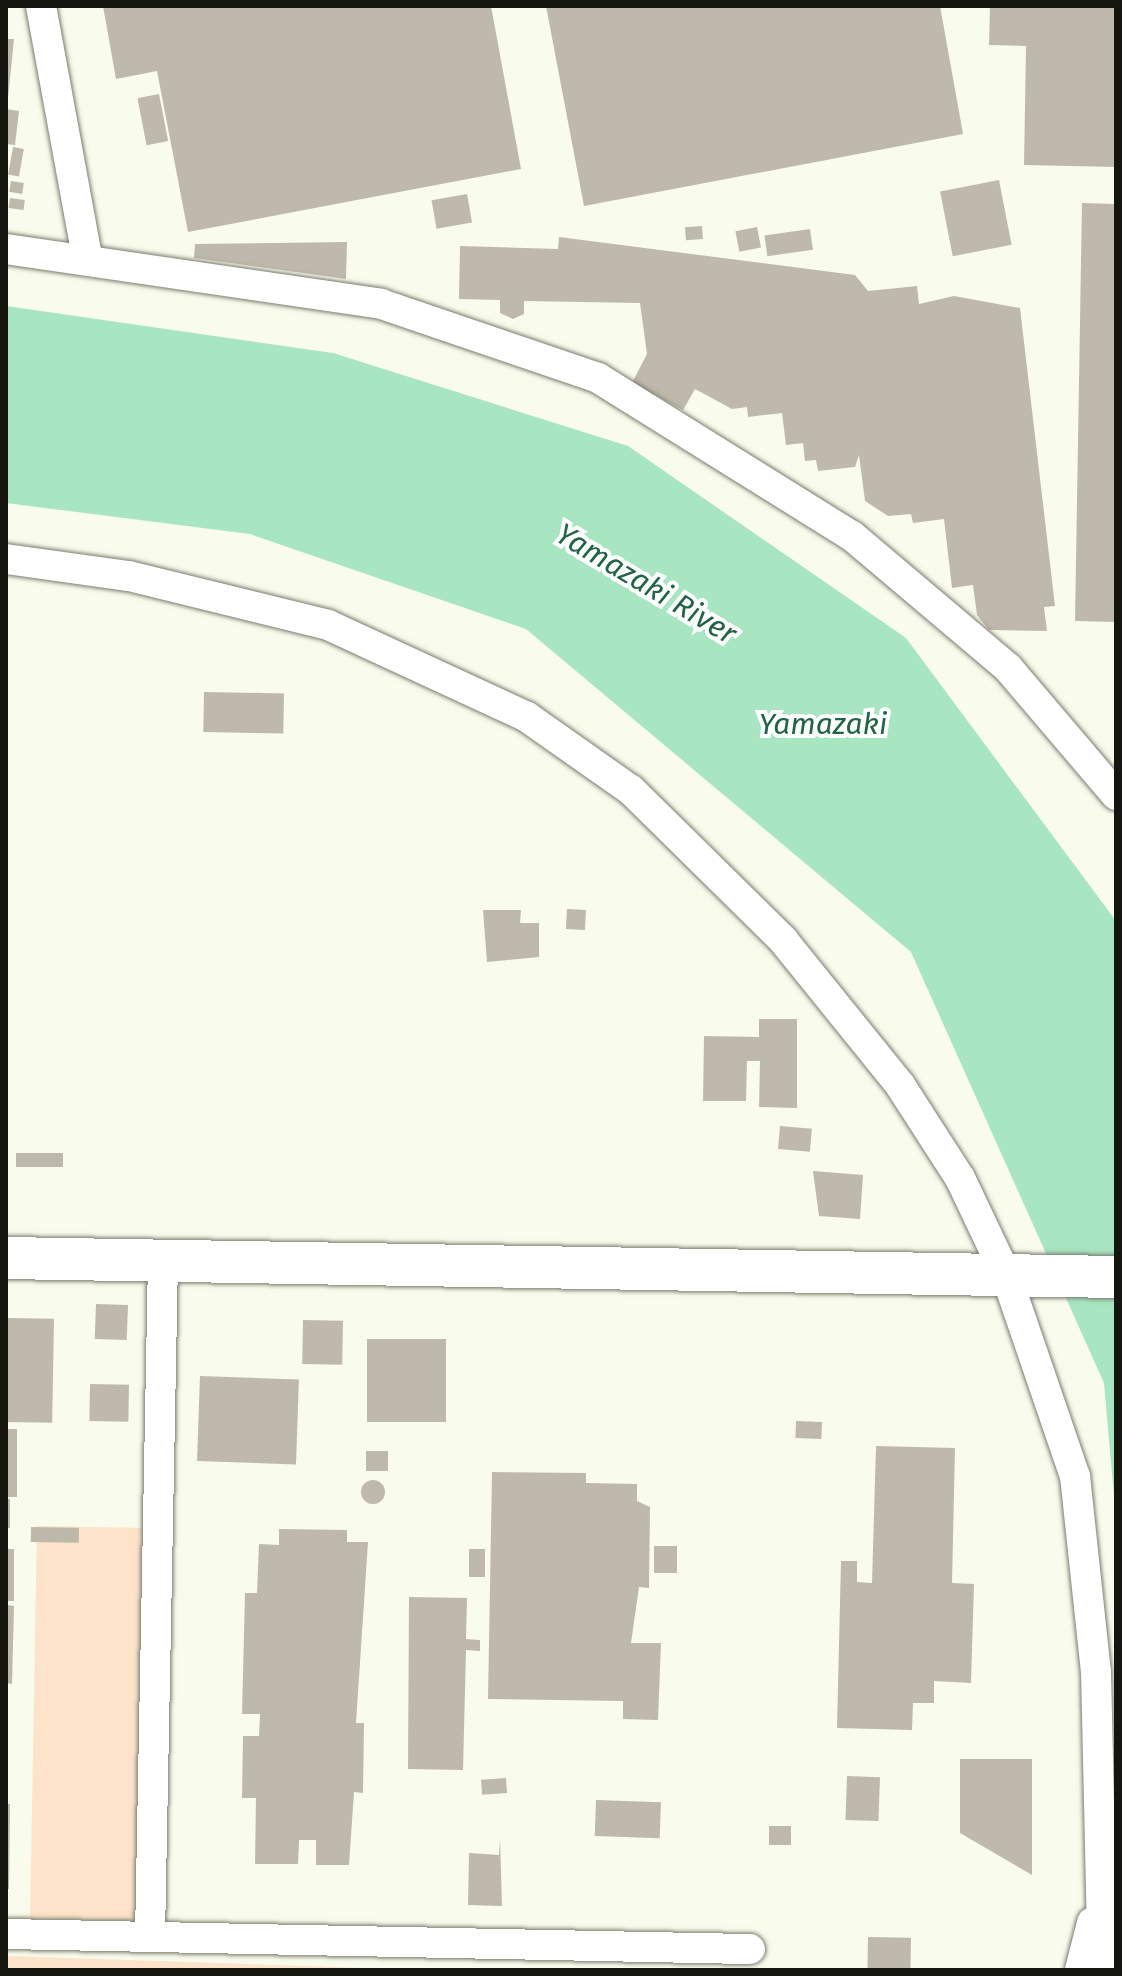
<!DOCTYPE html>
<style>
body{margin:0}
#map{position:relative;width:1122px;height:1976px;overflow:hidden;background:#f9fbec;font-family:"Fira Sans",sans-serif}
div>[style]{position:absolute}
[style*='--x']{left:calc(var(--x)*1px);top:calc(var(--y)*1px);width:calc(var(--w)*1px);rotate:calc(var(--a)*1deg)}
.green>*{inset:0;background:#fce3c9;transform-origin:0 0}
.water>*{inset:0;background:#a8e5c1}
.building>*{inset:0;background:#beb9ab;transform-origin:0 0}
.round{border-radius:50%}
.roads{filter:drop-shadow(0 0 2px #7a7c6f) drop-shadow(0 0 2px #7a7c6f)}
.street>*{height:30px;margin:-15px;padding:0 15px;transform-origin:15px;border-radius:15px;background:#fff}
.secondary>*{height:42px;margin:-21px;padding:0 21px;transform-origin:21px;border-radius:21px;background:#fff}
span{translate:-50% -50%;white-space:nowrap;text-align:center;line-height:1.15;-webkit-text-stroke:8px #fff;paint-order:stroke}
.water-label{font-size:30px;color:#216644;font-style:italic}
.frame{position:absolute;inset:0;border:8px solid #151510;pointer-events:none}
</style>
<div id="map">
<div class="green">
<div style="left:37px;top:1526px;width:109px;height:393px;rotate:1deg"></div>
<div style="clip-path:polygon(6px 1956px,426px 1970px,6px 1970px)"></div>
</div>
<div class="water">
<div style="clip-path:polygon(6px 306px,333px 353px,628px 446px,906px 638px,1116px 921px,1116px 1519px,1104px 1383px,911px 952px,526px 629px,250px 534px,6px 503px)"></div>
</div>
<div class="building">
<div style="clip-path:polygon(103px 6px,491px 6px,521px 169px,188px 232px,157px 71px,116px 79px)"></div>
<div style="clip-path:polygon(546px 6px,940px 6px,963px 134px,584px 206px)"></div>
<div style="clip-path:polygon(990px 6px,1116px 6px,1116px 167px,1024px 165px,1026px 46px,989px 45px)"></div>
<div style="clip-path:polygon(6px 39px,14px 39px,8px 98px,6px 98px)"></div>
<div style="left:159px;top:94px;width:48px;height:22px;rotate:79deg"></div>
<div style="clip-path:polygon(6px 109px,19px 111px,15px 145px,6px 144px)"></div>
<div style="left:13px;top:147px;width:11px;height:28px;rotate:10deg"></div>
<div style="left:999px;top:180px;width:66px;height:60px;rotate:79deg"></div>
<div style="left:11px;top:181px;width:13px;height:11px;rotate:9deg"></div>
<div style="left:467px;top:194px;width:29px;height:36px;rotate:80deg"></div>
<div style="left:10px;top:198px;width:15px;height:10px;rotate:8deg"></div>
<div style="clip-path:polygon(1082px 203px,1116px 204px,1116px 622px,1075px 621px)"></div>
<div style="left:702px;top:226px;width:13px;height:17px;rotate:86deg"></div>
<div style="left:757px;top:227px;width:21px;height:22px;rotate:79deg"></div>
<div style="left:810px;top:229px;width:21px;height:46px;rotate:82deg"></div>
<div style="clip-path:polygon(559px 237px,855px 275px,868px 291px,917px 286px,919px 304px,954px 296px,1020px 308px,1055px 606px,1044px 607px,1047px 631px,989px 630px,977px 615px,973px 585px,952px 588px,944px 519px,913px 523px,911px 514px,888px 516px,865px 501px,859px 455px,855px 467px,818px 471px,816px 460px,805px 461px,803px 443px,786px 445px,782px 413px,748px 417px,747px 407px,732px 409px,695px 389px,683px 410px,632px 383px,647px 354px,640px 303px,524px 301px,524px 314px,513px 319px,500px 313px,500px 300px,459px 299px,460px 246px,558px 249px)"></div>
<div style="clip-path:polygon(347px 242px,346px 279px,194px 258px,195px 244px)"></div>
<div style="left:204px;top:692px;width:80px;height:40px;rotate:1deg"></div>
<div style="left:567px;top:909px;width:19px;height:20px;rotate:3deg"></div>
<div style="clip-path:polygon(483px 910px,521px 910px,520px 923px,539px 923px,539px 957px,487px 962px)"></div>
<div style="clip-path:polygon(759px 1019px,797px 1019px,797px 1108px,759px 1107px,760px 1061px,747px 1061px,746px 1101px,703px 1101px,704px 1036px,759px 1037px)"></div>
<div style="left:780px;top:1126px;width:32px;height:23px;rotate:5deg"></div>
<div style="left:63px;top:1153px;width:14px;height:47px;rotate:90deg"></div>
<div style="clip-path:polygon(813px 1171px,863px 1175px,860px 1219px,819px 1216px)"></div>
<div style="left:96px;top:1304px;width:32px;height:35px;rotate:2deg"></div>
<div style="left:6px;top:1318px;width:48px;height:104px;rotate:1deg"></div>
<div style="left:303px;top:1320px;width:40px;height:44px;rotate:1deg"></div>
<div style="left:367px;top:1339px;width:79px;height:83px"></div>
<div style="left:200px;top:1376px;width:99px;height:85px;rotate:2deg"></div>
<div style="left:90px;top:1384px;width:39px;height:37px;rotate:1deg"></div>
<div style="left:796px;top:1421px;width:26px;height:17px;rotate:2deg"></div>
<div style="left:6px;top:1429px;width:11px;height:68px"></div>
<div style="clip-path:polygon(876px 1446px,955px 1448px,952px 1583px,974px 1584px,971px 1683px,934px 1681px,934px 1703px,913px 1703px,912px 1730px,837px 1728px,841px 1561px,857px 1561px,857px 1582px,872px 1583px)"></div>
<div style="left:366px;top:1451px;width:22px;height:20px"></div>
<div style="clip-path:polygon(492px 1472px,586px 1473px,586px 1483px,637px 1484px,637px 1501px,650px 1507px,649px 1588px,639px 1587px,631px 1643px,661px 1643px,658px 1720px,623px 1719px,623px 1701px,488px 1699px)"></div>
<div class="round" style="left:361px;top:1480px;width:24px;height:24px"></div>
<div style="left:6px;top:1499px;width:4px;height:29px"></div>
<div style="left:31px;top:1527px;width:48px;height:15px;rotate:1deg"></div>
<div style="clip-path:polygon(279px 1529px,347px 1530px,347px 1542px,368px 1542px,356px 1723px,364px 1723px,363px 1793px,354px 1792px,349px 1865px,316px 1865px,316px 1840px,299px 1840px,298px 1864px,255px 1864px,256px 1798px,242px 1798px,243px 1736px,259px 1736px,260px 1714px,242px 1714px,245px 1593px,257px 1593px,259px 1544px,279px 1545px)"></div>
<div style="left:654px;top:1546px;width:23px;height:27px"></div>
<div style="left:6px;top:1549px;width:8px;height:52px"></div>
<div style="left:469px;top:1549px;width:16px;height:28px"></div>
<div style="clip-path:polygon(409px 1597px,467px 1598px,466px 1639px,480px 1640px,480px 1651px,466px 1650px,463px 1770px,408px 1769px)"></div>
<div style="clip-path:polygon(6px 1605px,14px 1606px,12px 1684px,6px 1683px)"></div>
<div style="clip-path:polygon(960px 1759px,1032px 1759px,1032px 1875px,960px 1833px)"></div>
<div style="left:847px;top:1776px;width:33px;height:44px;rotate:2deg"></div>
<div style="left:506px;top:1778px;width:15px;height:25px;rotate:86deg"></div>
<div style="left:596px;top:1800px;width:65px;height:36px;rotate:2deg"></div>
<div style="clip-path:polygon(6px 1804px,10px 1804px,9px 1889px,6px 1889px)"></div>
<div style="left:769px;top:1826px;width:22px;height:19px"></div>
<div style="clip-path:polygon(500px 1838px,502px 1906px,468px 1905px,469px 1853px,499px 1855px)"></div>
<div style="left:868px;top:1937px;width:43px;height:33px;rotate:1deg"></div>
</div>
<div class="roads">
<div class="street">
<div style="--x:41;--y:6;--w:255;--a:79.6"></div>
<div style="--x:6;--y:249;--w:379;--a:8.3"></div>
<div style="--x:381;--y:304;--w:229;--a:18.8"></div>
<div style="--x:598;--y:378;--w:299;--a:31.9"></div>
<div style="--x:852;--y:536;--w:204;--a:40.2"></div>
<div style="--x:1008;--y:668;--w:167;--a:49.6"></div>
<div style="--x:6;--y:559;--w:124;--a:7.9"></div>
<div style="--x:129;--y:576;--w:205;--a:13.8"></div>
<div style="--x:328;--y:625;--w:219;--a:24.8"></div>
<div style="--x:527;--y:717;--w:127;--a:35.1"></div>
<div style="--x:631;--y:790;--w:214;--a:44.6"></div>
<div style="--x:783;--y:940;--w:186;--a:51.1"></div>
<div style="--x:900;--y:1085;--w:111;--a:57.2"></div>
<div style="--x:960;--y:1178;--w:107;--a:64.6"></div>
<div style="--x:1006;--y:1275;--w:213;--a:71.1"></div>
<div style="--x:1075;--y:1476;--w:196;--a:83.9"></div>
<div style="--x:1096;--y:1671;--w:299;--a:88.7"></div>
<div style="--x:6;--y:1934;--w:744;--a:1.16"></div>
<div style="--x:150;--y:1937;--w:677;--a:-88.9"></div>
<div style="--x:1080;--y:1970;--w:49;--a:-75.7"></div>
</div>
<div class="secondary">
<div style="--x:6;--y:1258;--w:1110;--a:0.98"></div>
</div>
</div>
<div class="water-label">
<span style="left:646px;top:584px;rotate:31deg">Yamazaki River</span>
<span style="left:823px;top:724px">Yamazaki</span>
</div>
<div class="frame"></div>
</div>
